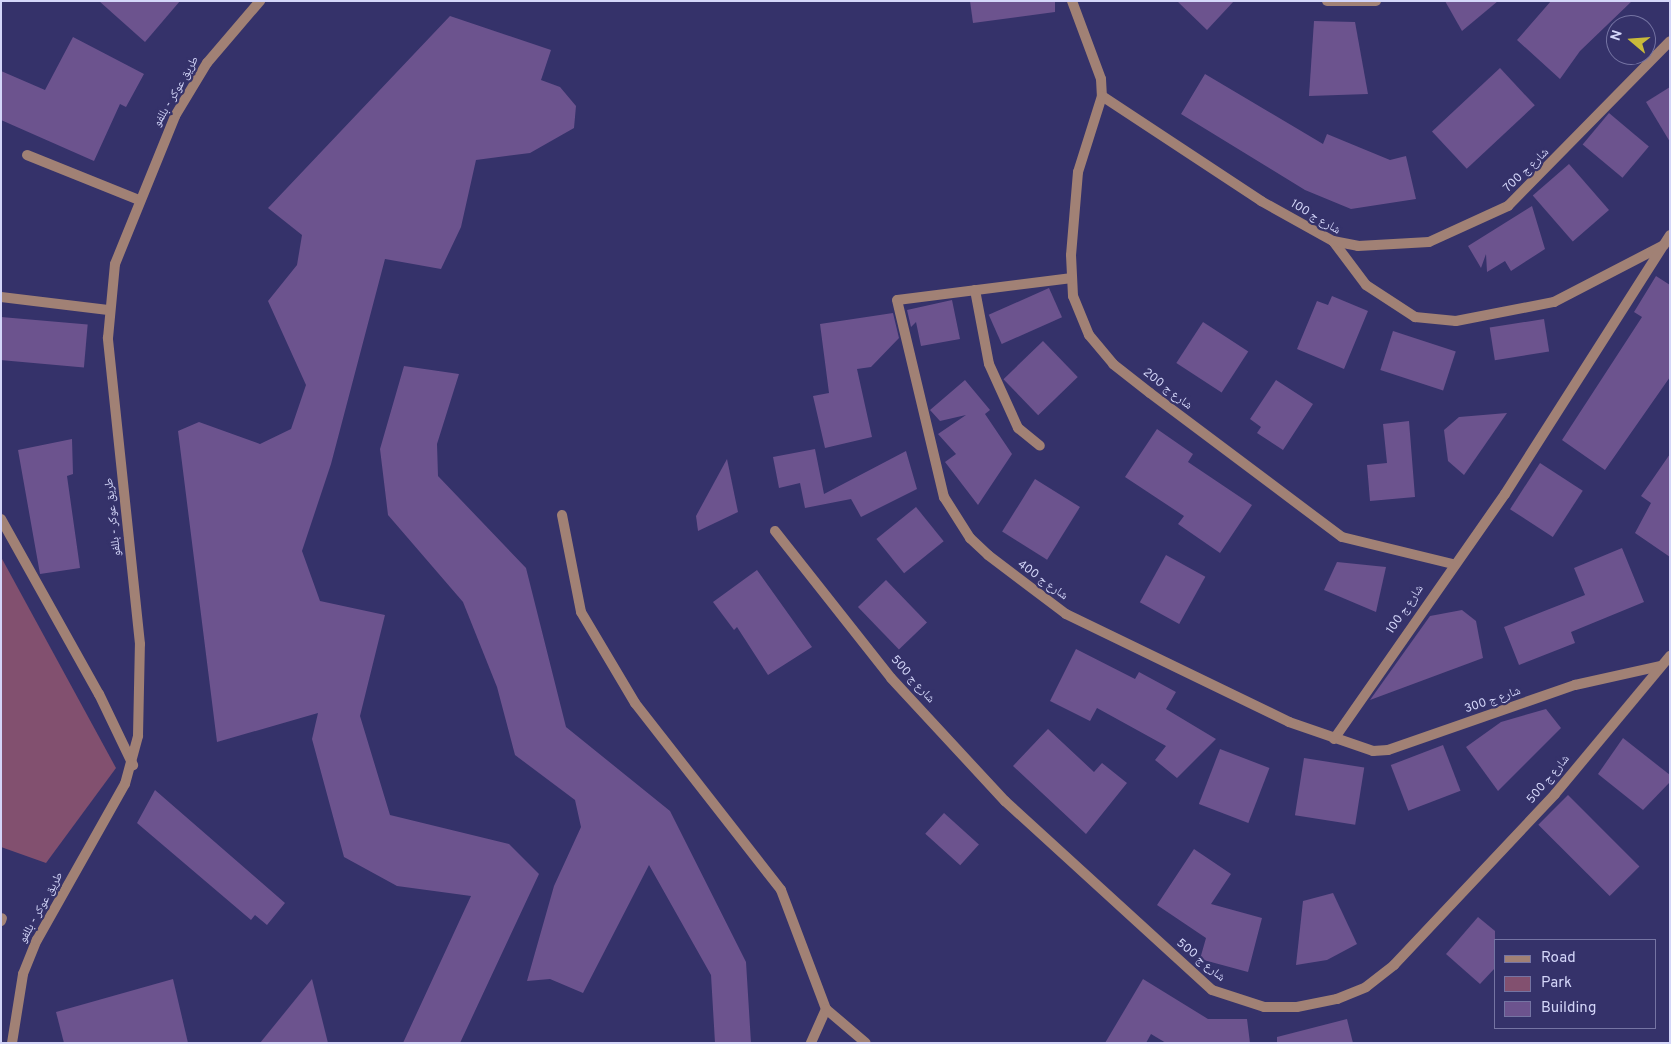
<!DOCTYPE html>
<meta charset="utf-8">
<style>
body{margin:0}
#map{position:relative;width:1671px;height:1044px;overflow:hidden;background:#35326a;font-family:Overpass,"Noto Naskh Arabic",sans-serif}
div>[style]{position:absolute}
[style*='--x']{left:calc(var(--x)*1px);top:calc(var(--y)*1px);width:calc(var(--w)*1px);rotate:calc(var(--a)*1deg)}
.green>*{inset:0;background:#82506f}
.building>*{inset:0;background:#6c538e;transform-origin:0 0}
.service>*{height:10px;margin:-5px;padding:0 5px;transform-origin:5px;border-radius:5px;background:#a18175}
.minor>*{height:10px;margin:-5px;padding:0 5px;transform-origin:5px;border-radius:5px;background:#a18175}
.tertiary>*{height:10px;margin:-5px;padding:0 5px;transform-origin:5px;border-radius:5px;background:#a18175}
span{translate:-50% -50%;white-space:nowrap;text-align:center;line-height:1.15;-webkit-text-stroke:4.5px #35326a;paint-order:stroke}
.street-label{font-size:12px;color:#d4d6f9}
.frame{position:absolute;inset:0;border:2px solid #d4d6f9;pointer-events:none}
.legend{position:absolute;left:1494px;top:939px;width:162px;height:90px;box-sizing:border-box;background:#35326a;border:1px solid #7574a3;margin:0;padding:6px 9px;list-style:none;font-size:15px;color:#d4d6f9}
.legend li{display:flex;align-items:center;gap:10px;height:25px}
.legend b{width:25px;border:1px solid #7574a3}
.north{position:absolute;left:1606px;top:15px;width:50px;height:50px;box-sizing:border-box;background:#35326a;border:1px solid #7574a3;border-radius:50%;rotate:288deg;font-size:14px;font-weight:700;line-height:20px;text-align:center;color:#d4d6f9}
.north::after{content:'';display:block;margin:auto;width:18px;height:22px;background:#c9ba3a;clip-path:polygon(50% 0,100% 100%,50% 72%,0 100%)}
</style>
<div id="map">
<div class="green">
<div style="clip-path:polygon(1px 557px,116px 768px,46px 863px,1px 847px)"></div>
</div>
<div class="building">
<div style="clip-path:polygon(99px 1px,180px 1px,145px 42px)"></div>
<div style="clip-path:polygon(970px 1px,1055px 1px,1055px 12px,973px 23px)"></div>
<div style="clip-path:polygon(1177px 1px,1234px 1px,1207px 30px)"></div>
<div style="clip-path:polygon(1445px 1px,1498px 1px,1462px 31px)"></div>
<div style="clip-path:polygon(1551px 1px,1632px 1px,1580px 51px,1560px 79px,1517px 40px)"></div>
<div style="clip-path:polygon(450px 16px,551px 50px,541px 80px,560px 87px,576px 106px,574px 128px,530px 153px,476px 160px,461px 227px,441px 269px,385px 259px,331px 464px,302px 551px,320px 601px,385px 615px,360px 716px,390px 815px,509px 844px,539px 874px,460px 1043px,403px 1043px,471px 896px,397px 886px,344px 857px,312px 739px,318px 713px,217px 742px,178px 431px,199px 422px,260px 444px,291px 429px,306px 385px,268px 301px,297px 265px,302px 235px,268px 208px)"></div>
<div style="clip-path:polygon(1314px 21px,1355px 22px,1368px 94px,1309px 96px)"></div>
<div style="clip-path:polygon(73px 37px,144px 74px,126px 107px,120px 104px,94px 161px,1px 120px,1px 71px,45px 90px)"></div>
<div style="left:1500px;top:68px;width:51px;height:93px;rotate:47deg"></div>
<div style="clip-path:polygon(1205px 74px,1323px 144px,1327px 134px,1390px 160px,1406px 156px,1416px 199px,1351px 209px,1305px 190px,1181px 114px)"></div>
<div style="clip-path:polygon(1670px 87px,1670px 142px,1646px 102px)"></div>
<div style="left:1609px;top:113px;width:52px;height:41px;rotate:40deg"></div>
<div style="left:1569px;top:164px;width:61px;height:48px;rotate:49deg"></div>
<div style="clip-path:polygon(1532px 206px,1545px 249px,1511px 271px,1505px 261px,1487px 272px,1486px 254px,1481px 268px,1468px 246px)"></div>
<div style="clip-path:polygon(1656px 276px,1670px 285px,1670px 377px,1605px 470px,1562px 440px,1642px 317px,1634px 312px)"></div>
<div style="left:1049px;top:288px;width:32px;height:66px;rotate:66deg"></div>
<div style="clip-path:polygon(1332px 296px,1368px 311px,1344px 369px,1297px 349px,1317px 301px,1328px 305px)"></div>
<div style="clip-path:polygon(952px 300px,960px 339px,921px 346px,916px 322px,911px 327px,907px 310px)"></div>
<div style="clip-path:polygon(893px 313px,899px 338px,871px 367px,857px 369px,872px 437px,825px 448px,813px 396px,829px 393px,820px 324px)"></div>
<div style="left:1px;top:317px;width:87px;height:43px;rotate:5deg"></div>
<div style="left:1544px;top:319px;width:33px;height:55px;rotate:81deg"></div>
<div style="left:1203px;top:322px;width:54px;height:49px;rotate:33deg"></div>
<div style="left:1393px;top:331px;width:66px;height:41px;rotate:18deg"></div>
<div style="left:1043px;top:341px;width:50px;height:55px;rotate:46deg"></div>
<div style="clip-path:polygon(404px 366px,459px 374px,437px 444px,438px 476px,526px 568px,566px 727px,670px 811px,746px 962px,751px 1043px,715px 1043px,711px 975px,649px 865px,583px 993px,550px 979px,527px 981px,554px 886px,581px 827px,575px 800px,515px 755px,497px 687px,463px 602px,388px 515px,380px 449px)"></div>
<div style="clip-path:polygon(965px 380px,990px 410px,985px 414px,1012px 454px,978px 505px,945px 462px,956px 454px,938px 434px,966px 415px,940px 421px,930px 410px)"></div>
<div style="clip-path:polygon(1276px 380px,1313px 404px,1283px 450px,1257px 433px,1261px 427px,1250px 419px)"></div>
<div style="clip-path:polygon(1507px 413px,1464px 475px,1448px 461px,1444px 430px,1459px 417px)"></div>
<div style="clip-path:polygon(1409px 421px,1415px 497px,1370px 501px,1367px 465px,1387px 463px,1383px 424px)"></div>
<div style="clip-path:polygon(1157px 429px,1193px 454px,1188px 462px,1252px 505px,1220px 553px,1178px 524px,1184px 516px,1125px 477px)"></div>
<div style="clip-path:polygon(72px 439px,73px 474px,67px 476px,80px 568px,40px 574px,18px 450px)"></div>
<div style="clip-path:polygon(815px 449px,824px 494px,906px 451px,917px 489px,861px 517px,851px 499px,805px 508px,800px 483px,779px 488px,773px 457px)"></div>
<div style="clip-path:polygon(1670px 454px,1670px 557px,1635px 533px,1651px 503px,1641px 496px)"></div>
<div style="clip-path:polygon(727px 459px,738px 512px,698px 531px,696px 516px)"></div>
<div style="left:1540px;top:463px;width:51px;height:55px;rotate:33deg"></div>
<div style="left:1035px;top:479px;width:53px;height:62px;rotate:32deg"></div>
<div style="left:916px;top:507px;width:44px;height:51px;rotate:51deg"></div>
<div style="clip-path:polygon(1622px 548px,1644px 602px,1571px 632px,1575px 643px,1519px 665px,1504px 627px,1585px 595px,1574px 568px)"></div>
<div style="left:1166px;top:555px;width:45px;height:54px;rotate:29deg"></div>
<div style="clip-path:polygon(1337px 562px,1386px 567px,1376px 612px,1324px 590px)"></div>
<div style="clip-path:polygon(757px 570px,812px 647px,768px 675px,737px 627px,734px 630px,713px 602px)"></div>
<div style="left:886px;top:580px;width:59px;height:39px;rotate:46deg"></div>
<div style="clip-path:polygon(1462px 610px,1476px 621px,1483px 658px,1370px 700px,1430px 616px)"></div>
<div style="clip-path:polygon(1076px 649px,1135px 679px,1139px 672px,1176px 692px,1166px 709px,1216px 739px,1177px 778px,1155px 760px,1166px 746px,1097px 708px,1090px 721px,1050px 701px)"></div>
<div style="clip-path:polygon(1546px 709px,1561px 728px,1498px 791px,1466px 747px,1501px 722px)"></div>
<div style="clip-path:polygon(1048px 729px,1094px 772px,1102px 763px,1127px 783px,1086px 834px,1013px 766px)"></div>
<div style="clip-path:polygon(1623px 738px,1670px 775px,1670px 782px,1643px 810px,1598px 774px)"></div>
<div style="left:1443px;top:745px;width:49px;height:56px;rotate:69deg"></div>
<div style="left:1220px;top:749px;width:53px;height:59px;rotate:21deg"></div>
<div style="left:1304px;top:758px;width:61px;height:58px;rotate:9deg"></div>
<div style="clip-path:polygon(155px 790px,285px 903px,267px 925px,255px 915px,251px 920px,137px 823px)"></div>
<div style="left:1568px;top:795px;width:101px;height:42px;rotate:45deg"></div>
<div style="left:944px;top:813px;width:47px;height:28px;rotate:42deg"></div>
<div style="clip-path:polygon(1194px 849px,1231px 874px,1211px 904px,1262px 918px,1248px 972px,1200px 959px,1206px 938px,1157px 905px)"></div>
<div style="clip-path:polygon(1333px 893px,1357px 944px,1327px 960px,1296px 965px,1303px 901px)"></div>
<div style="clip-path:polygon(1478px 917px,1495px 931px,1495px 968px,1480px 984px,1446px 954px)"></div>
<div style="clip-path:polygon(173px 979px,188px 1043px,64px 1043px,56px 1012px)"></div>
<div style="clip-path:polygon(312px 979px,328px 1043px,260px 1043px)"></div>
<div style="clip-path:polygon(1143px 979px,1208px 1019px,1247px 1019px,1250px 1043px,1166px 1043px,1151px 1034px,1146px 1043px,1105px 1043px)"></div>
<div style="clip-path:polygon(1347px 1019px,1353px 1043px,1277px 1043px,1277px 1037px)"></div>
</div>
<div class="service">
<div style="--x:27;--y:155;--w:121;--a:21.9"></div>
<div style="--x:562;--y:515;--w:99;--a:78.9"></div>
<div style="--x:581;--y:612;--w:106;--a:59.3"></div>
<div style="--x:635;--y:703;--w:237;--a:52"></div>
<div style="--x:781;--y:890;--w:127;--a:69.3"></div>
<div style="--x:826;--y:1009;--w:37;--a:114"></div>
<div style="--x:826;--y:1009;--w:52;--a:40.4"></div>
</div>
<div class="minor">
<div style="--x:1072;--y:1;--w:83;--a:69.6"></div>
<div style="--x:1101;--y:79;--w:17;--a:87"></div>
<div style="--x:1102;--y:96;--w:80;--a:107.5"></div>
<div style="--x:1078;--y:172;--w:83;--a:94.8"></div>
<div style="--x:1071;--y:255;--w:41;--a:87.2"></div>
<div style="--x:1073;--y:296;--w:42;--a:67.7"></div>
<div style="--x:1089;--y:335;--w:38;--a:50"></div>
<div style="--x:1113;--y:364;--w:47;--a:38.1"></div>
<div style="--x:1150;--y:393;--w:240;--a:36.9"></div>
<div style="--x:1342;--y:537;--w:114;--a:13.7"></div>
<div style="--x:1327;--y:1;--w:49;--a:0"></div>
<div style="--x:1102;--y:96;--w:191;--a:33.4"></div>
<div style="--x:1261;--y:201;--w:82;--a:29.1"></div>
<div style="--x:1333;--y:241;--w:55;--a:53.1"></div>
<div style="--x:1366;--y:285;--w:59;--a:33.1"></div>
<div style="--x:1415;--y:317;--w:41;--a:5.6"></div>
<div style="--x:1456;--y:321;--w:100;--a:-11"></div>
<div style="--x:1554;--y:302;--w:124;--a:-27.4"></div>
<div style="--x:1333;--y:241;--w:25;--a:11"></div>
<div style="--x:1358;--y:246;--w:71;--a:-3.2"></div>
<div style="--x:1429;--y:242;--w:87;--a:-24.5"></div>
<div style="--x:1508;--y:206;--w:231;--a:-45.5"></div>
<div style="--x:1072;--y:278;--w:176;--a:172.8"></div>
<div style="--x:897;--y:300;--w:203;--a:76.6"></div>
<div style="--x:944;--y:497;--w:49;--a:57.6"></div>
<div style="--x:970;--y:538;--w:25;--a:43"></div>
<div style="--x:988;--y:555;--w:98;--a:37.1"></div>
<div style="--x:1066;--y:614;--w:248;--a:25.8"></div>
<div style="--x:1289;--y:722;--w:89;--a:19"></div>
<div style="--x:1373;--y:751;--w:15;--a:-4"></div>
<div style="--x:1388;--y:750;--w:198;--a:-19.2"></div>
<div style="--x:1575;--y:685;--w:88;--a:-12.5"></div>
<div style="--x:975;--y:290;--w:75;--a:79.3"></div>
<div style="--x:989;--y:364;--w:70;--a:65.6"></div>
<div style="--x:1018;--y:428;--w:28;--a:39"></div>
<div style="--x:1;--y:297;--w:108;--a:6.9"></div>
<div style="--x:1;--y:519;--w:201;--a:60.8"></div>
<div style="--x:99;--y:694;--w:79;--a:64.4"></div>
<div style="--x:775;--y:531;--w:187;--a:51.7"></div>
<div style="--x:891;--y:678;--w:168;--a:47.2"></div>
<div style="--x:1005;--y:801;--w:280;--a:42.4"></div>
<div style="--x:1212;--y:990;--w:55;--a:18.1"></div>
<div style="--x:1264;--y:1007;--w:33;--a:0"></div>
<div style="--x:1297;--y:1007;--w:41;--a:-11.3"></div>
<div style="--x:1337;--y:999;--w:31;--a:-22"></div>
<div style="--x:1366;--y:987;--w:36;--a:-38"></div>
<div style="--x:1394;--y:965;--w:235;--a:-46.7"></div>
<div style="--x:1555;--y:794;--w:180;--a:-50.2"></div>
<div style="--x:1334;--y:739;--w:299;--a:-55.1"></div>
<div style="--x:1505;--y:494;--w:307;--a:-57.5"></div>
<div style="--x:1;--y:921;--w:3;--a:-72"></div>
</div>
<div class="tertiary">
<div style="--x:12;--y:1043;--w:70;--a:-80.9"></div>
<div style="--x:23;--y:974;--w:37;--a:-68"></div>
<div style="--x:37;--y:940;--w:179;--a:-60.6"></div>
<div style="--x:125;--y:784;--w:50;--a:-74.8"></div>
<div style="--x:138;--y:736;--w:92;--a:-88.8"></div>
<div style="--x:140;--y:644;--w:308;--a:-96"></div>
<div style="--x:108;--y:338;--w:74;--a:-84.6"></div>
<div style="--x:115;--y:264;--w:160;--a:-67.9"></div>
<div style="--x:175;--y:116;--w:62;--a:-58.9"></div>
<div style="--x:207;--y:63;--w:82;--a:-49.5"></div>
</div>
<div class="street-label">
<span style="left:177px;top:92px;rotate:-60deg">طريق عوكر - بللفو</span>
<span style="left:1527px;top:171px;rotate:-44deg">شارع ج 700</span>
<span style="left:1315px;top:218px;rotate:31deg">شارع ج 100</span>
<span style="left:1167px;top:390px;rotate:38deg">شارع ج 200</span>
<span style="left:114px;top:517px;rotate:-96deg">طريق عوكر - بللفو</span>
<span style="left:1042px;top:581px;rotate:36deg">شارع ج 400</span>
<span style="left:1406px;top:610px;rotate:-56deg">شارع ج 100</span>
<span style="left:912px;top:680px;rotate:48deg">شارع ج 500</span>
<span style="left:1493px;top:701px;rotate:-19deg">شارع ج 300</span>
<span style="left:1549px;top:780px;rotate:-50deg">شارع ج 500</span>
<span style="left:42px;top:908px;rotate:-61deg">طريق عوكر - بللفو</span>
<span style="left:1200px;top:961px;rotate:40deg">شارع ج 500</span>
</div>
<div class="frame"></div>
<ul class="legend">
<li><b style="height:6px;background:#a18175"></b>Road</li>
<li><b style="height:14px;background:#82506f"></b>Park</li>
<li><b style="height:14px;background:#6c538e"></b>Building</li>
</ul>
<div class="north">N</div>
</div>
